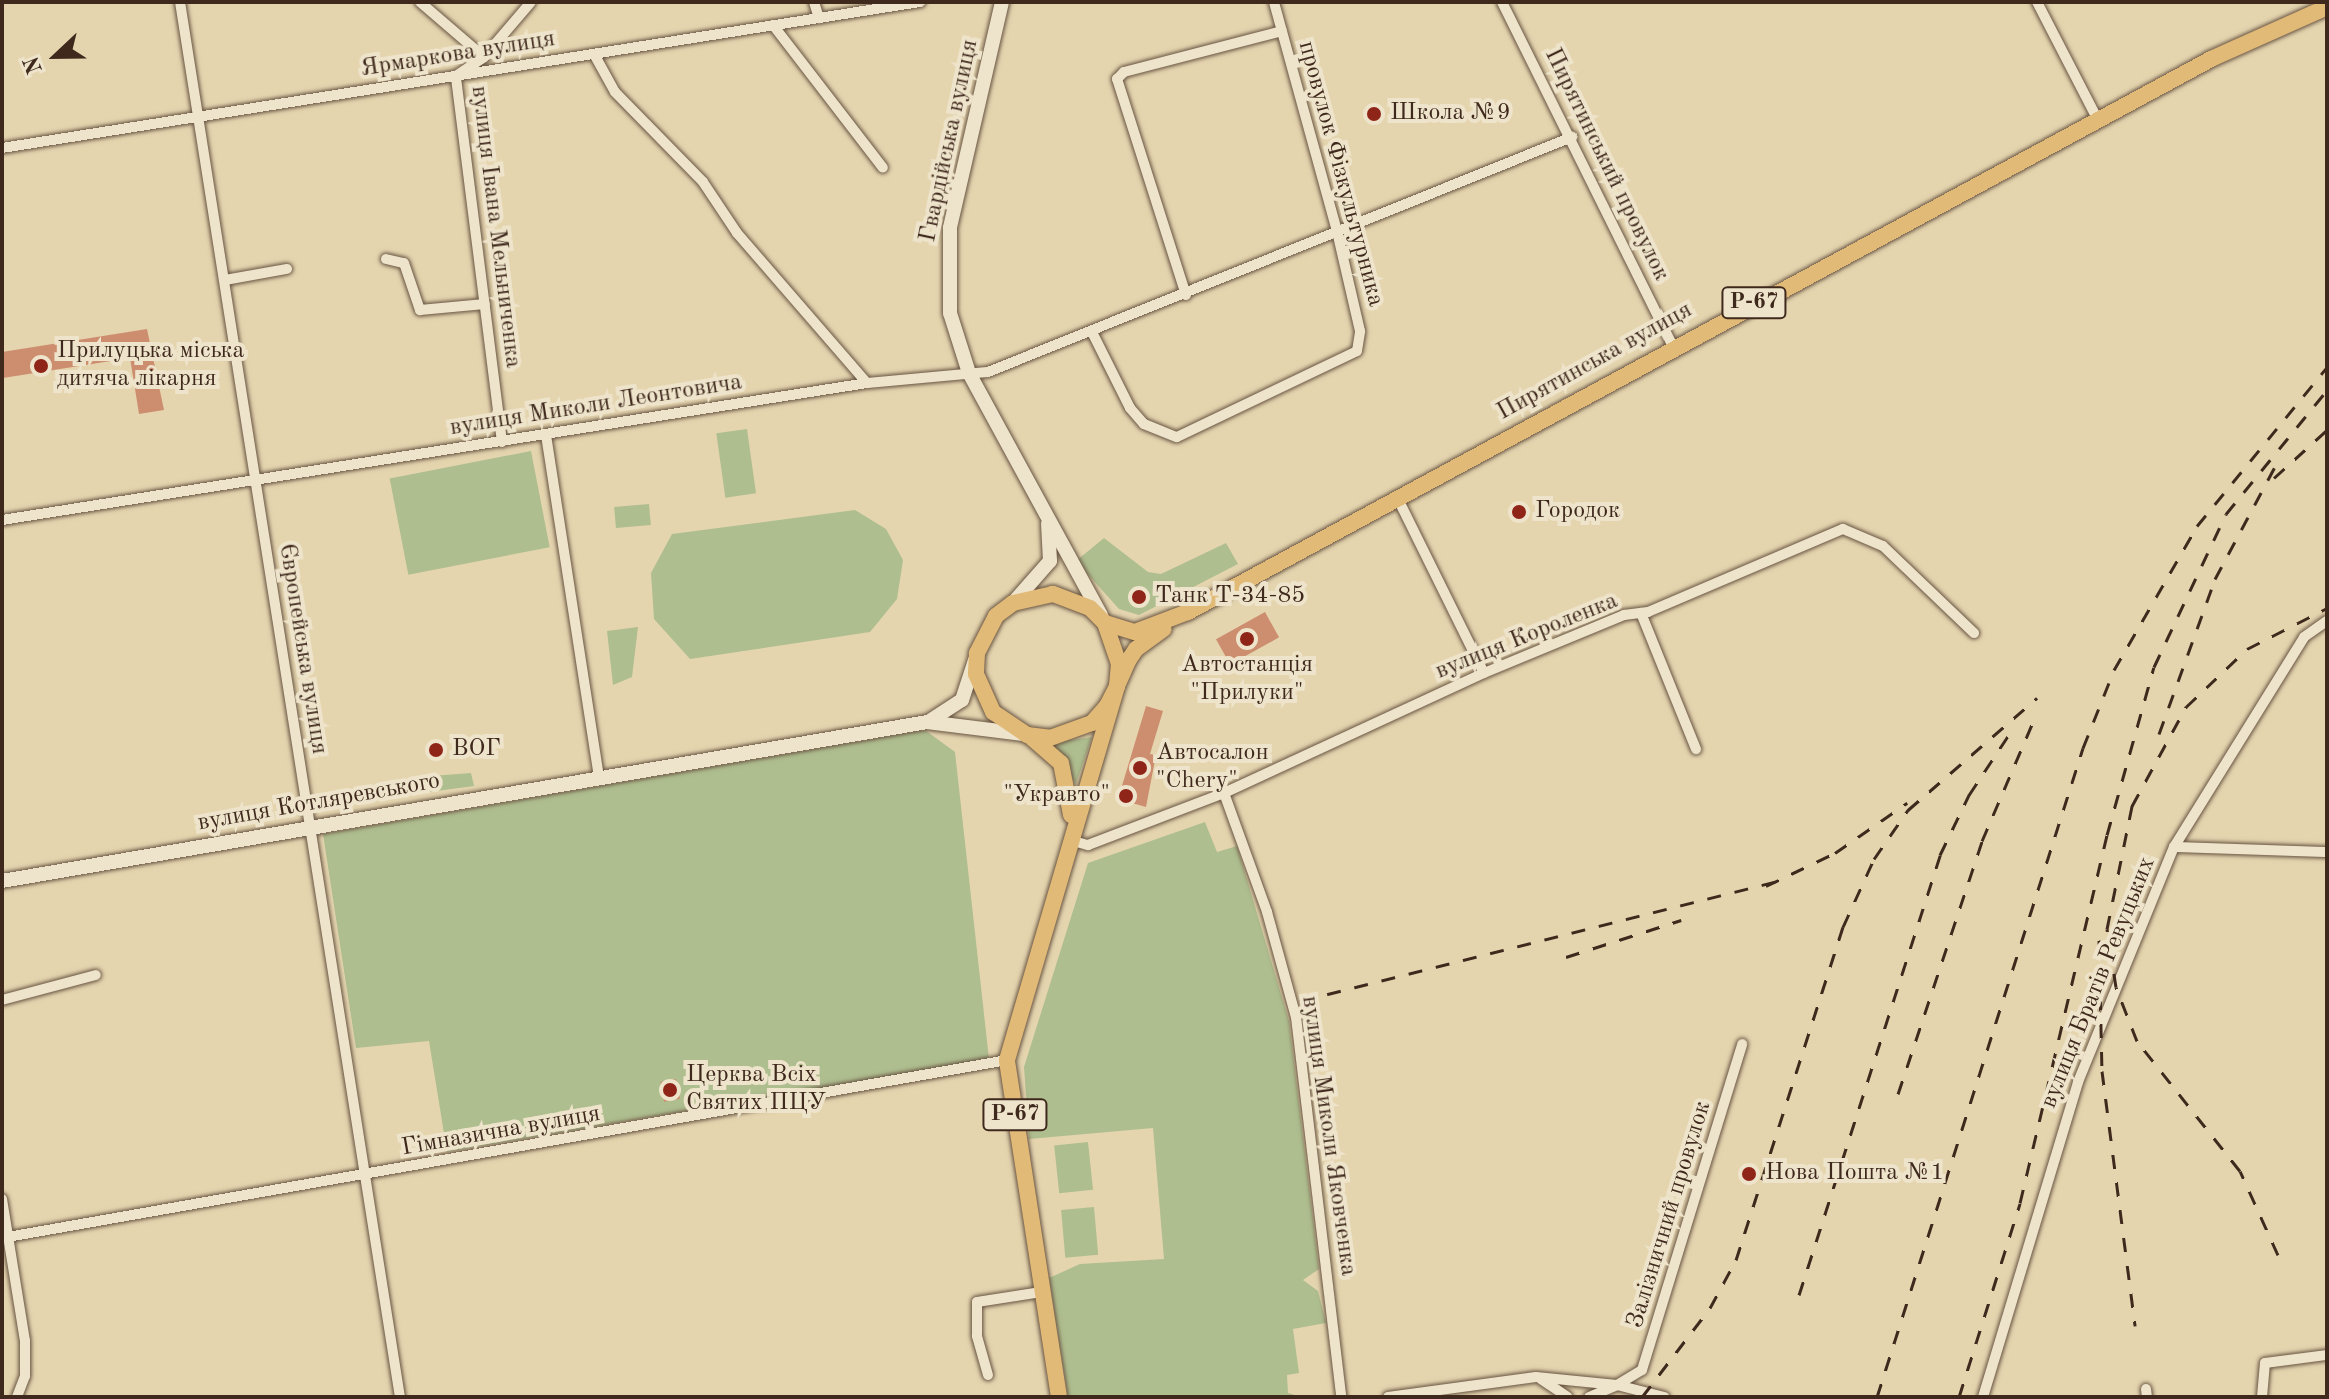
<!DOCTYPE html>
<meta charset="utf-8">
<style>
body{margin:0}
#map{position:relative;width:2329px;height:1399px;overflow:hidden;background:#e5d5af;font-family:"Old Standard TT",serif}
div>[style]{position:absolute}
[style*='--x']{left:calc(var(--x)*1px);top:calc(var(--y)*1px);width:calc(var(--w)*1px);rotate:calc(var(--a)*1deg)}
.green>*{inset:0;background:#afbe8f;transform-origin:0 0}
.building>*{inset:0;background:#cd8e70;transform-origin:0 0}
.roads{filter:drop-shadow(0 0 2px #685442) drop-shadow(0 0 2px #685442)}
.street>*{height:10px;margin:-5px;padding:0 5px;transform-origin:5px;border-radius:5px;background:#eee4cb}
.secondary>*{height:14px;margin:-7px;padding:0 7px;transform-origin:7px;border-radius:7px;background:#eee4cb}
.primary>*{height:16px;margin:-8px;padding:0 8px;transform-origin:8px;border-radius:8px;background:#e2ba78}
.rail>*{height:3px;margin-top:-1.5px;transform-origin:0;background:repeating-linear-gradient(90deg,#3f291d 0 14px,transparent 0 28px)}
.dots>*{width:22px;height:22px;translate:-50% -50%;box-sizing:border-box;border:4px solid #eee4cb;border-radius:50%}
span{translate:-50% -50%;white-space:nowrap;text-align:center;line-height:1.15;-webkit-text-stroke:8px #eee4cb;paint-order:stroke}
.shield-label span{padding:2px 6px;background:#eee4cb;border:2px solid;border-radius:6px;-webkit-text-stroke-width:0}
.shield-label{font-size:22px;color:#3f291d;font-weight:700}
.street-label{font-size:24px;color:#3f291d}
.poi-label{font-size:24px;color:#3f291d}
.left{translate:0 -50%;text-align:left}
.right{translate:-100% -50%;text-align:right}
.frame{position:absolute;inset:0;border:4px solid #3f291d;pointer-events:none}
.north{position:absolute;left:16px;top:16px;width:80px;height:80px;-webkit-text-stroke:6px #eee4cb;paint-order:stroke;rotate:248deg;font-size:22px;font-weight:700;line-height:32px;text-align:center;color:#3f291d}
.north::after{content:'';display:block;margin:auto;width:28px;height:36px;background:#3f291d;clip-path:polygon(50% 0,100% 100%,50% 72%,0 100%)}
</style>
<div id="map">
<div class="green">
<div style="left:747px;top:429px;width:65px;height:31px;rotate:82deg"></div>
<div style="left:531px;top:451px;width:98px;height:144px;rotate:79deg"></div>
<div style="left:649px;top:504px;width:21px;height:35px;rotate:85deg"></div>
<div style="clip-path:polygon(855px 510px,886px 529px,903px 560px,897px 599px,870px 632px,690px 659px,654px 619px,651px 573px,672px 534px)"></div>
<div style="clip-path:polygon(1104px 538px,1148px 572px,1161px 574px,1226px 543px,1238px 564px,1139px 615px,1119px 609px,1076px 561px)"></div>
<div style="clip-path:polygon(638px 627px,632px 677px,613px 685px,607px 631px)"></div>
<div style="clip-path:polygon(925px 730px,955px 752px,989px 1059px,447px 1152px,429px 1041px,356px 1048px,323px 834px)"></div>
<div style="clip-path:polygon(1092px 737px,1076px 784px,1050px 743px)"></div>
<div style="clip-path:polygon(471px 773px,474px 786px,399px 796px,431px 776px)"></div>
<div style="clip-path:polygon(1205px 822px,1217px 852px,1237px 846px,1289px 1021px,1319px 1269px,1303px 1280px,1318px 1291px,1326px 1323px,1293px 1329px,1299px 1373px,1287px 1375px,1288px 1393px,1302px 1397px,1068px 1397px,1049px 1278px,1080px 1264px,1164px 1259px,1153px 1128px,1029px 1139px,1024px 1067px,1088px 863px)"></div>
<div style="left:1088px;top:1142px;width:48px;height:34px;rotate:84deg"></div>
<div style="left:1094px;top:1207px;width:48px;height:33px;rotate:85deg"></div>
</div>
<div class="building">
<div style="clip-path:polygon(147px 329px,164px 410px,139px 414px,130px 358px,3px 378px,2px 352px)"></div>
<div style="left:1265px;top:612px;width:29px;height:56px;rotate:61deg"></div>
<div style="clip-path:polygon(1146px 706px,1163px 711px,1150px 754px,1156px 755px,1146px 807px,1118px 799px)"></div>
<div style="left:676px;top:1079px;width:20px;height:16px;rotate:79deg"></div>
</div>
<div class="roads">
<div class="street">
<div style="--x:180;--y:2;--w:1412;--a:81.04"></div>
<div style="--x:420;--y:2;--w:84;--a:40.7"></div>
<div style="--x:814;--y:2;--w:17;--a:73"></div>
<div style="--x:1502;--y:2;--w:384;--a:63.6"></div>
<div style="--x:2037;--y:2;--w:133;--a:62.7"></div>
<div style="--x:773;--y:25;--w:180;--a:52.4"></div>
<div style="--x:594;--y:54;--w:43;--a:61.1"></div>
<div style="--x:615;--y:92;--w:126;--a:45.6"></div>
<div style="--x:703;--y:182;--w:61;--a:56.3"></div>
<div style="--x:737;--y:233;--w:198;--a:49.1"></div>
<div style="--x:2;--y:148;--w:930;--a:-9.04"></div>
<div style="--x:386;--y:259;--w:18;--a:13"></div>
<div style="--x:404;--y:263;--w:50;--a:71.2"></div>
<div style="--x:420;--y:310;--w:65;--a:-5.3"></div>
<div style="--x:225;--y:280;--w:63;--a:-10.1"></div>
<div style="--x:1186;--y:295;--w:227;--a:-107.7"></div>
<div style="--x:1117;--y:79;--w:10;--a:-45"></div>
<div style="--x:1124;--y:72;--w:163;--a:-14.5"></div>
<div style="--x:1092;--y:332;--w:85;--a:63.4"></div>
<div style="--x:1130;--y:408;--w:21;--a:49"></div>
<div style="--x:1144;--y:424;--w:35;--a:22"></div>
<div style="--x:1177;--y:437;--w:199;--a:-25.5"></div>
<div style="--x:1357;--y:351;--w:20;--a:-81"></div>
<div style="--x:1360;--y:331;--w:103;--a:-103"></div>
<div style="--x:1337;--y:231;--w:238;--a:-105.4"></div>
<div style="--x:546;--y:435;--w:347;--a:81.2"></div>
<div style="--x:502;--y:442;--w:369;--a:-97.2"></div>
<div style="--x:456;--y:76;--w:34;--a:-34"></div>
<div style="--x:484;--y:57;--w:72;--a:-49.5"></div>
<div style="--x:1397;--y:497;--w:196;--a:63.7"></div>
<div style="--x:2;--y:520;--w:876;--a:-9"></div>
<div style="--x:867;--y:383;--w:121;--a:-5.2"></div>
<div style="--x:988;--y:372;--w:630;--a:-21.92"></div>
<div style="--x:1641;--y:613;--w:147;--a:68"></div>
<div style="--x:1224;--y:793;--w:127;--a:70.1"></div>
<div style="--x:1267;--y:912;--w:109;--a:74.6"></div>
<div style="--x:1296;--y:1017;--w:383;--a:83.2"></div>
<div style="--x:1070;--y:840;--w:19;--a:16"></div>
<div style="--x:1088;--y:845;--w:146;--a:-20.9"></div>
<div style="--x:1224;--y:793;--w:286;--a:-24.8"></div>
<div style="--x:1484;--y:673;--w:152;--a:-22.5"></div>
<div style="--x:1624;--y:615;--w:24;--a:-7"></div>
<div style="--x:1648;--y:612;--w:212;--a:-23.1"></div>
<div style="--x:1843;--y:529;--w:43;--a:23"></div>
<div style="--x:1883;--y:546;--w:126;--a:43.7"></div>
<div style="--x:2174;--y:847;--w:153;--a:1.9"></div>
<div style="--x:2;--y:1000;--w:97;--a:-14.9"></div>
<div style="--x:2;--y:1199;--w:144;--a:80.8"></div>
<div style="--x:25;--y:1341;--w:35;--a:90"></div>
<div style="--x:25;--y:1376;--w:22;--a:111"></div>
<div style="--x:2;--y:1238;--w:1021;--a:-10.04"></div>
<div style="--x:988;--y:1375;--w:41;--a:-105.8"></div>
<div style="--x:977;--y:1336;--w:34;--a:-90"></div>
<div style="--x:977;--y:1302;--w:65;--a:-8.9"></div>
<div style="--x:1541;--y:1379;--w:32;--a:34"></div>
<div style="--x:2146;--y:1389;--w:8;--a:83"></div>
<div style="--x:1388;--y:1397;--w:149;--a:-7.7"></div>
<div style="--x:1536;--y:1377;--w:81;--a:5.6"></div>
<div style="--x:1617;--y:1385;--w:29;--a:-31"></div>
<div style="--x:1642;--y:1370;--w:341;--a:-72.9"></div>
<div style="--x:1589;--y:1397;--w:30;--a:-23"></div>
<div style="--x:1617;--y:1385;--w:49;--a:14.3"></div>
<div style="--x:1983;--y:1397;--w:329;--a:-73.2"></div>
<div style="--x:2078;--y:1082;--w:254;--a:-67.8"></div>
<div style="--x:2174;--y:847;--w:247;--a:-58.2"></div>
<div style="--x:2304;--y:637;--w:28;--a:-35"></div>
<div style="--x:2262;--y:1397;--w:34;--a:-85"></div>
<div style="--x:2265;--y:1363;--w:63;--a:-7.4"></div>
</div>
<div class="secondary">
<div style="--x:1002;--y:2;--w:232;--a:103"></div>
<div style="--x:950;--y:228;--w:85;--a:90"></div>
<div style="--x:950;--y:313;--w:63;--a:72.4"></div>
<div style="--x:969;--y:373;--w:276;--a:61.4"></div>
<div style="--x:1013;--y:603;--w:56;--a:-48.6"></div>
<div style="--x:1050;--y:561;--w:37;--a:-93"></div>
<div style="--x:931;--y:720;--w:37;--a:-33"></div>
<div style="--x:962;--y:700;--w:42;--a:-72"></div>
<div style="--x:2;--y:881;--w:939;--a:-9.75"></div>
<div style="--x:927;--y:722;--w:97;--a:7.1"></div>
</div>
<div class="primary">
<div style="--x:1105;--y:623;--w:31;--a:17"></div>
<div style="--x:1135;--y:632;--w:57;--a:-20.7"></div>
<div style="--x:1188;--y:612;--w:1163;--a:-28.39"></div>
<div style="--x:2211;--y:59;--w:127;--a:-24.1"></div>
<div style="--x:1032;--y:738;--w:38;--a:41"></div>
<div style="--x:1061;--y:763;--w:53;--a:79.1"></div>
<div style="--x:1059;--y:1397;--w:341;--a:-98.8"></div>
<div style="--x:1007;--y:1060;--w:390;--a:-73.6"></div>
<div style="--x:1117;--y:686;--w:22;--a:-85"></div>
<div style="--x:1119;--y:664;--w:43;--a:-108.9"></div>
<div style="--x:1105;--y:623;--w:21;--a:-135"></div>
<div style="--x:1090;--y:608;--w:40;--a:-159"></div>
<div style="--x:1053;--y:594;--w:41;--a:167.3"></div>
<div style="--x:1013;--y:603;--w:21;--a:143"></div>
<div style="--x:996;--y:616;--w:42;--a:117.2"></div>
<div style="--x:977;--y:653;--w:21;--a:93"></div>
<div style="--x:976;--y:674;--w:42;--a:65.9"></div>
<div style="--x:993;--y:712;--w:41;--a:34.1"></div>
<div style="--x:1027;--y:735;--w:23;--a:7"></div>
<div style="--x:1050;--y:738;--w:45;--a:-19.7"></div>
<div style="--x:1092;--y:723;--w:23;--a:-49"></div>
<div style="--x:1107;--y:706;--w:22;--a:-63"></div>
<div style="--x:1117;--y:686;--w:27;--a:-66"></div>
<div style="--x:1128;--y:661;--w:14;--a:-56"></div>
<div style="--x:1136;--y:649;--w:34;--a:-36"></div>
</div>
</div>
<div class="rail">
<div style="--x:2274;--y:478;--w:72;--a:-42.2"></div>
<div style="--x:2159;--y:734;--w:165;--a:-70.1"></div>
<div style="--x:2215;--y:579;--w:132;--a:-61.9"></div>
<div style="--x:1766;--y:886;--w:76;--a:-25.6"></div>
<div style="--x:1835;--y:853;--w:88;--a:-34.8"></div>
<div style="--x:2099;--y:940;--w:131;--a:88.7"></div>
<div style="--x:2102;--y:1071;--w:257;--a:82.6"></div>
<div style="--x:1566;--y:957;--w:121;--a:-17.8"></div>
<div style="--x:1300;--y:1001;--w:490;--a:-14.1"></div>
<div style="--x:1898;--y:1094;--w:267;--a:-71.6"></div>
<div style="--x:1982;--y:841;--w:137;--a:-66.8"></div>
<div style="--x:2278;--y:1255;--w:92;--a:-114.3"></div>
<div style="--x:2240;--y:1171;--w:166;--a:-128.4"></div>
<div style="--x:2137;--y:1041;--w:58;--a:-111.3"></div>
<div style="--x:2116;--y:987;--w:59;--a:-98.8"></div>
<div style="--x:2107;--y:929;--w:126;--a:-78.5"></div>
<div style="--x:2132;--y:806;--w:113;--a:-61.4"></div>
<div style="--x:2186;--y:707;--w:84;--a:-43.6"></div>
<div style="--x:2247;--y:649;--w:90;--a:-27.1"></div>
<div style="--x:1799;--y:1295;--w:462;--a:-72.2"></div>
<div style="--x:1940;--y:855;--w:67;--a:-64.2"></div>
<div style="--x:1969;--y:795;--w:74;--a:-56.5"></div>
<div style="--x:1642;--y:1397;--w:112;--a:-52.6"></div>
<div style="--x:1710;--y:1308;--w:55;--a:-61.6"></div>
<div style="--x:1736;--y:1260;--w:350;--a:-72.2"></div>
<div style="--x:1843;--y:927;--w:75;--a:-65.5"></div>
<div style="--x:1874;--y:859;--w:60;--a:-55.2"></div>
<div style="--x:1908;--y:810;--w:171;--a:-41"></div>
<div style="--x:1877;--y:1397;--w:681;--a:-72.39"></div>
<div style="--x:2083;--y:748;--w:84;--a:-68.3"></div>
<div style="--x:2114;--y:670;--w:166;--a:-60"></div>
<div style="--x:2197;--y:526;--w:205;--a:-50.7"></div>
<div style="--x:1959;--y:1397;--w:203;--a:-72.5"></div>
<div style="--x:2020;--y:1203;--w:378;--a:-76.7"></div>
<div style="--x:2107;--y:835;--w:174;--a:-74.4"></div>
<div style="--x:2154;--y:667;--w:169;--a:-64.8"></div>
<div style="--x:2226;--y:514;--w:160;--a:-50.8"></div>
</div>
<div class="dots">
<div style="left:1374px;top:114px;background:#8f2418"></div>
<div style="left:41px;top:366px;background:#8f2418"></div>
<div style="left:1519px;top:512px;background:#8f2418"></div>
<div style="left:1139px;top:597px;background:#8f2418"></div>
<div style="left:1247px;top:639px;background:#8f2418"></div>
<div style="left:436px;top:750px;background:#8f2418"></div>
<div style="left:1140px;top:768px;background:#8f2418"></div>
<div style="left:1126px;top:796px;background:#8f2418"></div>
<div style="left:670px;top:1090px;background:#8f2418"></div>
<div style="left:1749px;top:1174px;background:#8f2418"></div>
</div>
<div class="shield-label">
<span style="left:1754px;top:303px">Р-67</span>
<span style="left:1015px;top:1115px">Р-67</span>
</div>
<div class="street-label">
<span style="left:458px;top:55px;rotate:-9deg">Ярмаркова вулиця</span>
<span style="left:950px;top:141px;rotate:-78deg">Гвардійська вулиця</span>
<span style="left:1606px;top:165px;rotate:64deg">Пирятинський провулок</span>
<span style="left:1340px;top:174px;rotate:75deg">провулок Фізкультурника</span>
<span style="left:495px;top:227px;rotate:83deg">вулиця Івана Мельниченка</span>
<span style="left:1595px;top:362px;rotate:-29deg">Пирятинська вулиця</span>
<span style="left:596px;top:406px;rotate:-9deg">вулиця Миколи Леонтовича</span>
<span style="left:1527px;top:637px;rotate:-22deg">вулиця Короленка</span>
<span style="left:302px;top:649px;rotate:81deg">Європейська вулиця</span>
<span style="left:319px;top:803px;rotate:-10deg">вулиця Котляревського</span>
<span style="left:2099px;top:983px;rotate:-68deg">вулиця Братів Ревуцьких</span>
<span style="left:501px;top:1132px;rotate:-10deg">Гімназична вулиця</span>
<span style="left:1328px;top:1136px;rotate:82deg">вулиця Миколи Яковченка</span>
<span style="left:1670px;top:1215px;rotate:-73deg">Залізничний провулок</span>
</div>
<div class="poi-label">
<span class="left" style="left:1390px;top:114px">Школа №9</span>
<span class="left" style="left:57px;top:366px">Прилуцька міська<br>дитяча лікарня</span>
<span class="left" style="left:1535px;top:512px">Городок</span>
<span class="left" style="left:1155px;top:597px">Танк Т-34-85</span>
<span style="left:1247px;top:680px">Автостанція<br>"Прилуки"</span>
<span class="left" style="left:452px;top:750px">ВОГ</span>
<span class="left" style="left:1156px;top:768px">Автосалон<br>"Chery"</span>
<span class="right" style="left:1110px;top:796px">"Укравто"</span>
<span class="left" style="left:686px;top:1090px">Церква Всіх<br>Святих ПЦУ</span>
<span class="left" style="left:1765px;top:1174px">Нова Пошта №1</span>
</div>
<div class="frame"></div>
<div class="north">N</div>
</div>
